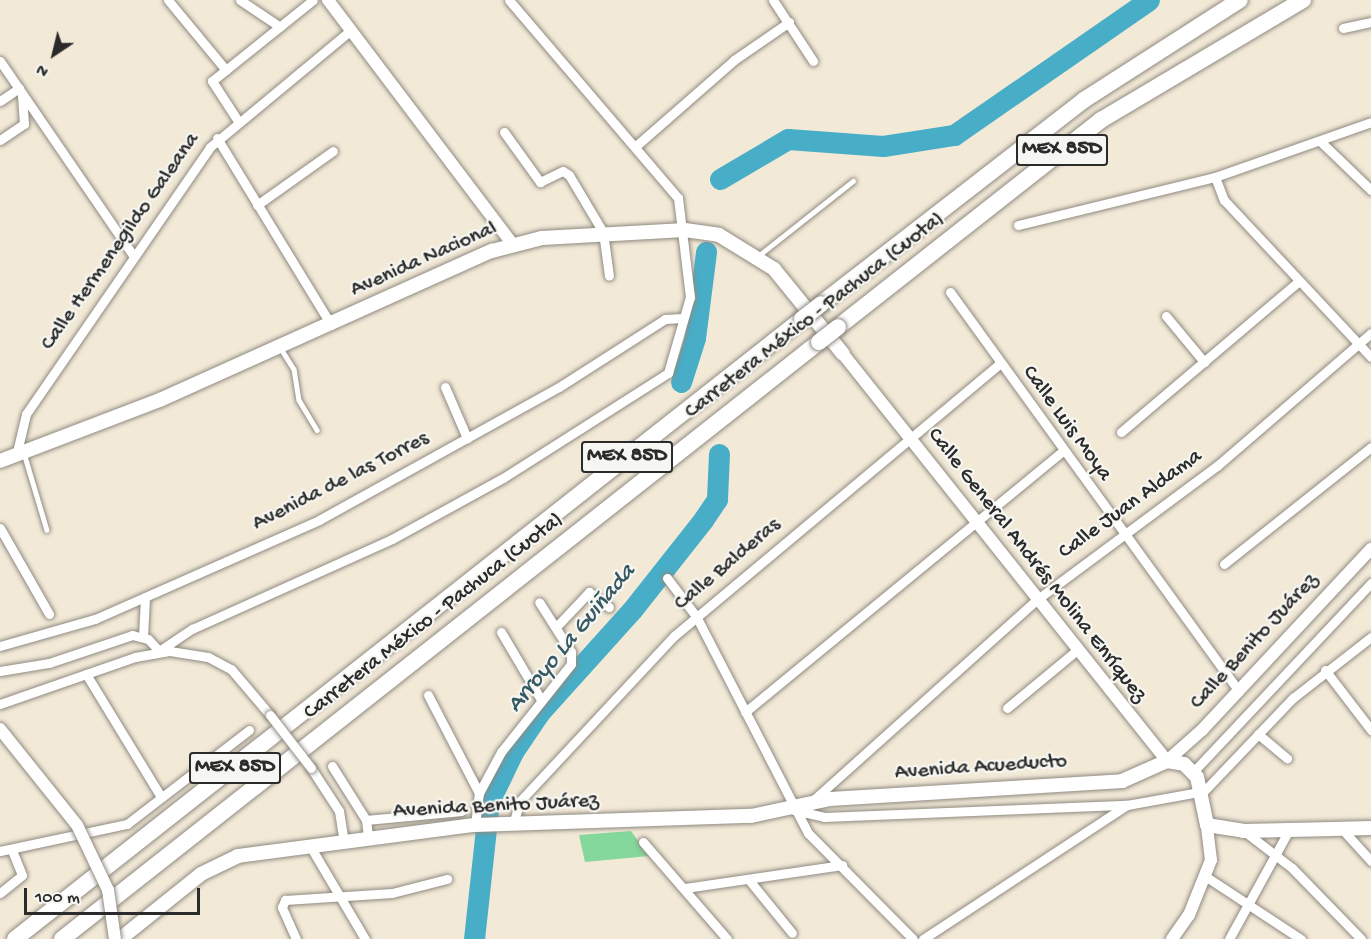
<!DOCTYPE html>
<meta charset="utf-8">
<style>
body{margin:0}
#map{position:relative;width:1371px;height:939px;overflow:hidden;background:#f3e9d7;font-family:"Gochi Hand",sans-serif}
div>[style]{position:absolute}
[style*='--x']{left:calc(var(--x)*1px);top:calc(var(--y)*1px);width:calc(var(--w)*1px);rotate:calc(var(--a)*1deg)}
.green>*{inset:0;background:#84d89b}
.river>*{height:21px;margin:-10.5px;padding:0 10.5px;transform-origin:10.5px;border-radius:10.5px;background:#48adc7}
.roads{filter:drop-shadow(0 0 2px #8f8a81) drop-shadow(0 0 2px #8f8a81)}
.service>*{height:4.5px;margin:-2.25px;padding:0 2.25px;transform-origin:2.25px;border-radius:2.25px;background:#fff}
.minor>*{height:9px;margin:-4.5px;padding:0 4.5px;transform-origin:4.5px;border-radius:4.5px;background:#fff}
.tertiary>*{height:12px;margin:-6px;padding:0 6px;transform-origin:6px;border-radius:6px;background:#fff}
.secondary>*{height:14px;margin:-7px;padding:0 7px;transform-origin:7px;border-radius:7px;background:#fff}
.motorway>*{height:16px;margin:-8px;padding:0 8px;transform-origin:8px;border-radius:8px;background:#fff}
.bridges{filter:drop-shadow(0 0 2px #8f8a81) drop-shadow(0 0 2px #8f8a81)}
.minor-bridge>*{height:9px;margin:-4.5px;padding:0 4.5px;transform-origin:4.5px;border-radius:4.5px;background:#fff}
.tertiary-bridge>*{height:12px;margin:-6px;padding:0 6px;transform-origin:6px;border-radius:6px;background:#fff}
.motorway-bridge>*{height:16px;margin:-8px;padding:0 8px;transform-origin:8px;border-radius:8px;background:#fff}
span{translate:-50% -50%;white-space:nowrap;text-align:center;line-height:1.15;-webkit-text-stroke:4.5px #f6f6f2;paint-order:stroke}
.shield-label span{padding:2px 4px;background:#f6f6f2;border:2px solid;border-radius:4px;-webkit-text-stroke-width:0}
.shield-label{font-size:21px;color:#2b2b2b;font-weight:700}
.street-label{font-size:22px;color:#2b2b2b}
.water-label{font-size:24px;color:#355862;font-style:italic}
.north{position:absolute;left:24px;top:24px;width:60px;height:60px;-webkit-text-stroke:4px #f6f6f2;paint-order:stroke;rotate:215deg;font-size:16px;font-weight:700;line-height:24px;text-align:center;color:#2b2b2b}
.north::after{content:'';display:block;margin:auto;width:21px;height:27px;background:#2b2b2b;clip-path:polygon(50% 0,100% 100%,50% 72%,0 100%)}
.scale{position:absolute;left:24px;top:888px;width:176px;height:27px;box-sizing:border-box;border:3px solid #2b2b2b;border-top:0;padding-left:8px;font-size:18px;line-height:21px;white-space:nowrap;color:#2b2b2b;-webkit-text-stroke:4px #f6f6f2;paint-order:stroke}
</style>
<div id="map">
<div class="green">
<div style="clip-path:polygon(631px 831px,649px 856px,585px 862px,579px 835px)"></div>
</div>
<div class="river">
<div style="--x:720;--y:179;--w:79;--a:-30.5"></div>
<div style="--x:788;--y:139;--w:95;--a:4.2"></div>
<div style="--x:883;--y:146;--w:72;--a:-8.8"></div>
<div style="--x:954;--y:135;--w:237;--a:-34.7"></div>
<div style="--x:681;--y:382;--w:46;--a:-72.3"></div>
<div style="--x:695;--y:338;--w:87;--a:-82.7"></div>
<div style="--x:474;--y:939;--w:138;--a:-83.8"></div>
<div style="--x:489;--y:802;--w:55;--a:-64.4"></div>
<div style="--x:513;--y:752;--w:48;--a:-56"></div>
<div style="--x:540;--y:712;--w:137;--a:-48"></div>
<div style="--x:632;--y:610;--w:115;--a:-51.7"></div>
<div style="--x:703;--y:520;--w:25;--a:-56"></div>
<div style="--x:717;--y:499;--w:45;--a:-87.5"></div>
</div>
<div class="roads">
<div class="service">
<div style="--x:758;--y:256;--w:121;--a:-38.3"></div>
<div style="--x:280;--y:347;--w:26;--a:58"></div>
<div style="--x:294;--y:369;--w:31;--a:81"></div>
<div style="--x:299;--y:400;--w:35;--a:59"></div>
<div style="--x:24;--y:453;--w:80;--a:73.4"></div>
</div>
<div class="minor">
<div style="--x:168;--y:0;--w:91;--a:50.4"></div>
<div style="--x:240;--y:0;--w:48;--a:34"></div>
<div style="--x:773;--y:0;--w:73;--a:56.7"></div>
<div style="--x:1343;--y:28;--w:29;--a:-12"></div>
<div style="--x:0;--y:61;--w:237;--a:55.6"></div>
<div style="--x:0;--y:101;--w:23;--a:-34"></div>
<div style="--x:238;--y:121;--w:48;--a:-123"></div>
<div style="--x:212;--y:81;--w:129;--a:-38.7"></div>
<div style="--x:504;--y:132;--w:62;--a:54.2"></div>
<div style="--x:540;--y:182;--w:25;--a:-26"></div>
<div style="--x:563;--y:171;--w:7;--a:34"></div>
<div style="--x:569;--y:175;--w:66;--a:59.2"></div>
<div style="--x:603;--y:232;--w:44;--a:82.2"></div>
<div style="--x:217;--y:138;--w:219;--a:58.6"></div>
<div style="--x:0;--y:140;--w:29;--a:-34"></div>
<div style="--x:24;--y:124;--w:29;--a:-94"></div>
<div style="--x:1320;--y:141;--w:71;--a:43.9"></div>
<div style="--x:637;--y:145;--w:129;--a:-41.2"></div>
<div style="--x:734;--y:60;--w:67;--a:-34.6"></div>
<div style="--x:1215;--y:177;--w:25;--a:69"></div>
<div style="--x:1224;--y:200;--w:215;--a:46.9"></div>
<div style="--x:257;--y:205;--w:93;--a:-35.4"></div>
<div style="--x:1018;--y:225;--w:203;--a:-13.7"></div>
<div style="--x:1215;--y:177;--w:165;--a:-19.4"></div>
<div style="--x:950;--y:292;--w:493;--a:54.1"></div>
<div style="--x:1166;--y:316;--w:60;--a:50.4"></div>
<div style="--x:445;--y:387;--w:56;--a:66.7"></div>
<div style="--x:1121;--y:432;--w:233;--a:-40.3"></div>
<div style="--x:16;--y:456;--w:43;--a:-76.6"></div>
<div style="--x:26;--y:414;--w:324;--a:-55.4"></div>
<div style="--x:210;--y:147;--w:183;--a:-39.7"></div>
<div style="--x:0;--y:528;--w:99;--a:60.3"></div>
<div style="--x:1224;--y:564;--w:188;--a:-38.5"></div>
<div style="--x:667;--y:578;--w:48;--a:52.7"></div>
<div style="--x:696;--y:616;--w:244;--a:62.7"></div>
<div style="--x:808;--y:833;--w:149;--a:45.3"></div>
<div style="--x:557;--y:626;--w:47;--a:-46.7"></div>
<div style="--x:589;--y:592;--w:25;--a:37"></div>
<div style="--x:501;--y:632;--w:77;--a:59.4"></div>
<div style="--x:143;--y:637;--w:40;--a:-87.1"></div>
<div style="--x:0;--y:646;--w:99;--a:-15.9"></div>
<div style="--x:95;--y:619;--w:245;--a:-23.8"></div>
<div style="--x:319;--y:520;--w:274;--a:-29"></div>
<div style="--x:559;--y:387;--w:126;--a:-32.7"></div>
<div style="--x:665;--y:319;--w:17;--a:-3"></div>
<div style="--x:159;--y:651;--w:40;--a:-34"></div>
<div style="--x:192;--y:629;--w:219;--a:-24.2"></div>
<div style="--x:392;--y:539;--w:127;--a:-28.8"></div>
<div style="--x:503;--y:478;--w:196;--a:-32.5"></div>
<div style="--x:668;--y:373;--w:79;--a:-73.9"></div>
<div style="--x:690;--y:297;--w:100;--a:-96.9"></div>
<div style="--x:678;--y:198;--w:260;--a:-130.5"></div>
<div style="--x:1325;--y:670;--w:76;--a:52.5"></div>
<div style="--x:0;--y:671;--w:50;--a:-9.3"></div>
<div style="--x:49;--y:663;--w:88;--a:-18.6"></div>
<div style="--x:132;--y:635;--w:16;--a:14"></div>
<div style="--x:148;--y:639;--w:16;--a:47"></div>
<div style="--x:86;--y:674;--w:144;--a:58.6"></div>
<div style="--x:428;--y:695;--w:110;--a:62.5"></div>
<div style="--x:0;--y:704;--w:143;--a:-19.2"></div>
<div style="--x:135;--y:657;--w:36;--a:-10"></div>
<div style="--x:170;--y:651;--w:38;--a:9"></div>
<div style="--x:208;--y:657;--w:26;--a:28"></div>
<div style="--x:231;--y:669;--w:60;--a:49.7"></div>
<div style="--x:1007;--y:708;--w:89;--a:-39.6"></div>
<div style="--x:745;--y:712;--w:411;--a:-39.4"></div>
<div style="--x:1258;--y:734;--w:38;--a:40"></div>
<div style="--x:332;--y:766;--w:64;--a:57.8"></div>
<div style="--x:366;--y:820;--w:16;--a:83"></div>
<div style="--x:311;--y:768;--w:51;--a:56.9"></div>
<div style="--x:339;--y:811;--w:30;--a:81"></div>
<div style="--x:1193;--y:772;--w:260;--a:-46.7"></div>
<div style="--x:810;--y:803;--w:302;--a:-41.9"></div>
<div style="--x:1035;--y:601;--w:227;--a:-36.6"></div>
<div style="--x:1217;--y:466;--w:203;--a:-40.8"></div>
<div style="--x:794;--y:810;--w:31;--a:13"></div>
<div style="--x:824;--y:817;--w:303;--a:-2.3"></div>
<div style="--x:1127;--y:805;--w:78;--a:-10.3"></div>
<div style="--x:1204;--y:791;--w:129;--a:-46.3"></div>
<div style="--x:1293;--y:698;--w:99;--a:-38"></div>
<div style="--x:366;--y:820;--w:96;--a:-5.4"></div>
<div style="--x:513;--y:824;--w:24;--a:-73"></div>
<div style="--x:520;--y:801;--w:226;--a:-47"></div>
<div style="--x:674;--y:636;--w:424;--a:-39.9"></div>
<div style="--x:475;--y:825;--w:32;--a:-83"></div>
<div style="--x:479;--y:793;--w:47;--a:-61.8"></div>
<div style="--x:501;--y:752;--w:112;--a:-51.5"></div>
<div style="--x:571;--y:664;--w:12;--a:-90"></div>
<div style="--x:571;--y:652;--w:59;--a:-122.6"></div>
<div style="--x:1341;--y:828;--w:45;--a:47.7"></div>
<div style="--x:1244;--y:831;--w:61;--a:37.6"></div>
<div style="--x:1292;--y:868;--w:99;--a:45.8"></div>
<div style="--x:643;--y:842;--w:128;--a:49.1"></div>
<div style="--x:310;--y:846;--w:108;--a:59.4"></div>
<div style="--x:0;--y:851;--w:130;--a:-12"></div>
<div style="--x:127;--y:824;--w:154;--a:-37.6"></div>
<div style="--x:1205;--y:876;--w:115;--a:33.3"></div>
<div style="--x:749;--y:880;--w:68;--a:50.9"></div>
<div style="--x:685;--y:888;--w:159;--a:-8.3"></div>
<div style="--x:0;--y:893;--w:28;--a:-39"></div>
<div style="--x:22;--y:875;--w:27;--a:-112"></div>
<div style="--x:296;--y:939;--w:35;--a:-114"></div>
<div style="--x:282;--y:907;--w:8;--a:-67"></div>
<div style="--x:285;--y:900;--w:107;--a:-3.7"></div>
<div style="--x:392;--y:893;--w:57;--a:-14.3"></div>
<div style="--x:923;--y:939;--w:244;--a:-33.3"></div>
<div style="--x:1229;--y:939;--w:124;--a:-61.2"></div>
</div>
<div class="tertiary">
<div style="--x:328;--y:0;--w:305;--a:52.9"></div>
<div style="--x:843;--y:354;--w:520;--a:51.48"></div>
<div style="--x:1167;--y:761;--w:47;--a:-41.5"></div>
<div style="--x:1202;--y:730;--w:248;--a:-47"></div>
<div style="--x:1172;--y:939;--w:29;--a:-55"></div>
<div style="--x:1189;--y:915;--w:59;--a:-68.2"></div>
<div style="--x:1211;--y:860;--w:35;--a:-97"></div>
</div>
<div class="secondary">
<div style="--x:0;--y:461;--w:173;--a:-20.9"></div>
<div style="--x:162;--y:399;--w:362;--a:-24.2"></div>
<div style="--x:492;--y:251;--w:52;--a:-14.6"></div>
<div style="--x:542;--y:238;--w:143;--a:-3.2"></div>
<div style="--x:685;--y:230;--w:34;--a:8"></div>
<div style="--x:719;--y:235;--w:65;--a:31.7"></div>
<div style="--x:774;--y:269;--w:109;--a:50.9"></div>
<div style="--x:120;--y:939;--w:104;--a:-38.7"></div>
<div style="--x:201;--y:874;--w:41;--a:-25.9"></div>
<div style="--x:238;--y:856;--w:239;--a:-7.5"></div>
<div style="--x:475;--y:825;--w:276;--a:-1.9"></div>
<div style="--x:751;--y:816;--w:81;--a:-12.1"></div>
<div style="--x:830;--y:799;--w:293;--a:-3.5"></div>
<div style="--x:1122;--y:781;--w:49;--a:-24"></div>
<div style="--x:1167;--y:761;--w:17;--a:10"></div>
<div style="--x:1184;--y:764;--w:18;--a:45"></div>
<div style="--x:1197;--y:777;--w:49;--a:78.2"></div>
<div style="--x:1207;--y:825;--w:36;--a:9"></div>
<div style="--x:1243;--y:831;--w:128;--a:-1.3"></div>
</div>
<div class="motorway">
<div style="--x:821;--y:304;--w:333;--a:-37.8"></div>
<div style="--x:1084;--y:100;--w:185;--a:-32.7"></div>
<div style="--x:838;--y:327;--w:335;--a:-38.2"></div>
<div style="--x:1101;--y:120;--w:235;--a:-30.7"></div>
<div style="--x:15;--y:939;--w:1002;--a:-38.23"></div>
<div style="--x:62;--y:939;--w:964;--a:-38.26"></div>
</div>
</div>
<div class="bridges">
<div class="minor-bridge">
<div style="--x:270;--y:715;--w:67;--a:52.3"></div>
</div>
<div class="tertiary-bridge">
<div style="--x:0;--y:729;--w:123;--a:51.3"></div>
<div style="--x:77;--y:825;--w:72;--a:64.5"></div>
<div style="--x:108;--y:890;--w:49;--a:81.9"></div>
</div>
<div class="motorway-bridge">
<div style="--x:802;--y:319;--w:24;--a:-38"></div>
<div style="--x:819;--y:342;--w:24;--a:-38"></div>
</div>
</div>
<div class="shield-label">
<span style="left:1062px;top:150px">MEX 85D</span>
<span style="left:627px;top:457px">MEX 85D</span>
<span style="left:235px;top:768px">MEX 85D</span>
</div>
<div class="street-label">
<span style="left:121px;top:242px;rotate:-55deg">Calle Hermenegildo Galeana</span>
<span style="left:424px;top:260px;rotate:-24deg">Avenida Nacional</span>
<span style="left:815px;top:316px;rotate:-38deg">Carretera México - Pachuca (Cuota)</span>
<span style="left:1066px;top:424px;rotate:54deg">Calle Luis Moya</span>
<span style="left:341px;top:482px;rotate:-27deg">Avenida de las Torres</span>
<span style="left:1131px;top:505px;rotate:-36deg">Calle Juan Aldama</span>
<span style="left:728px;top:565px;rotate:-40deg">Calle Balderas</span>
<span style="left:1036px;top:566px;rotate:52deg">Calle General Andrés Molina Enríquez</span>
<span style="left:434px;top:617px;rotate:-38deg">Carretera México - Pachuca (Cuota)</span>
<span style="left:1255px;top:642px;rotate:-47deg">Calle Benito Juárez</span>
<span style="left:981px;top:768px;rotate:-4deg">Avenida Acueducto</span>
<span style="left:496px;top:807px;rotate:-3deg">Avenida Benito Juárez</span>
</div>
<div class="water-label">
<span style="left:572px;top:639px;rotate:-50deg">Arroyo La Guiñada</span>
</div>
<div class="north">N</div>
<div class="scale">100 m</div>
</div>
